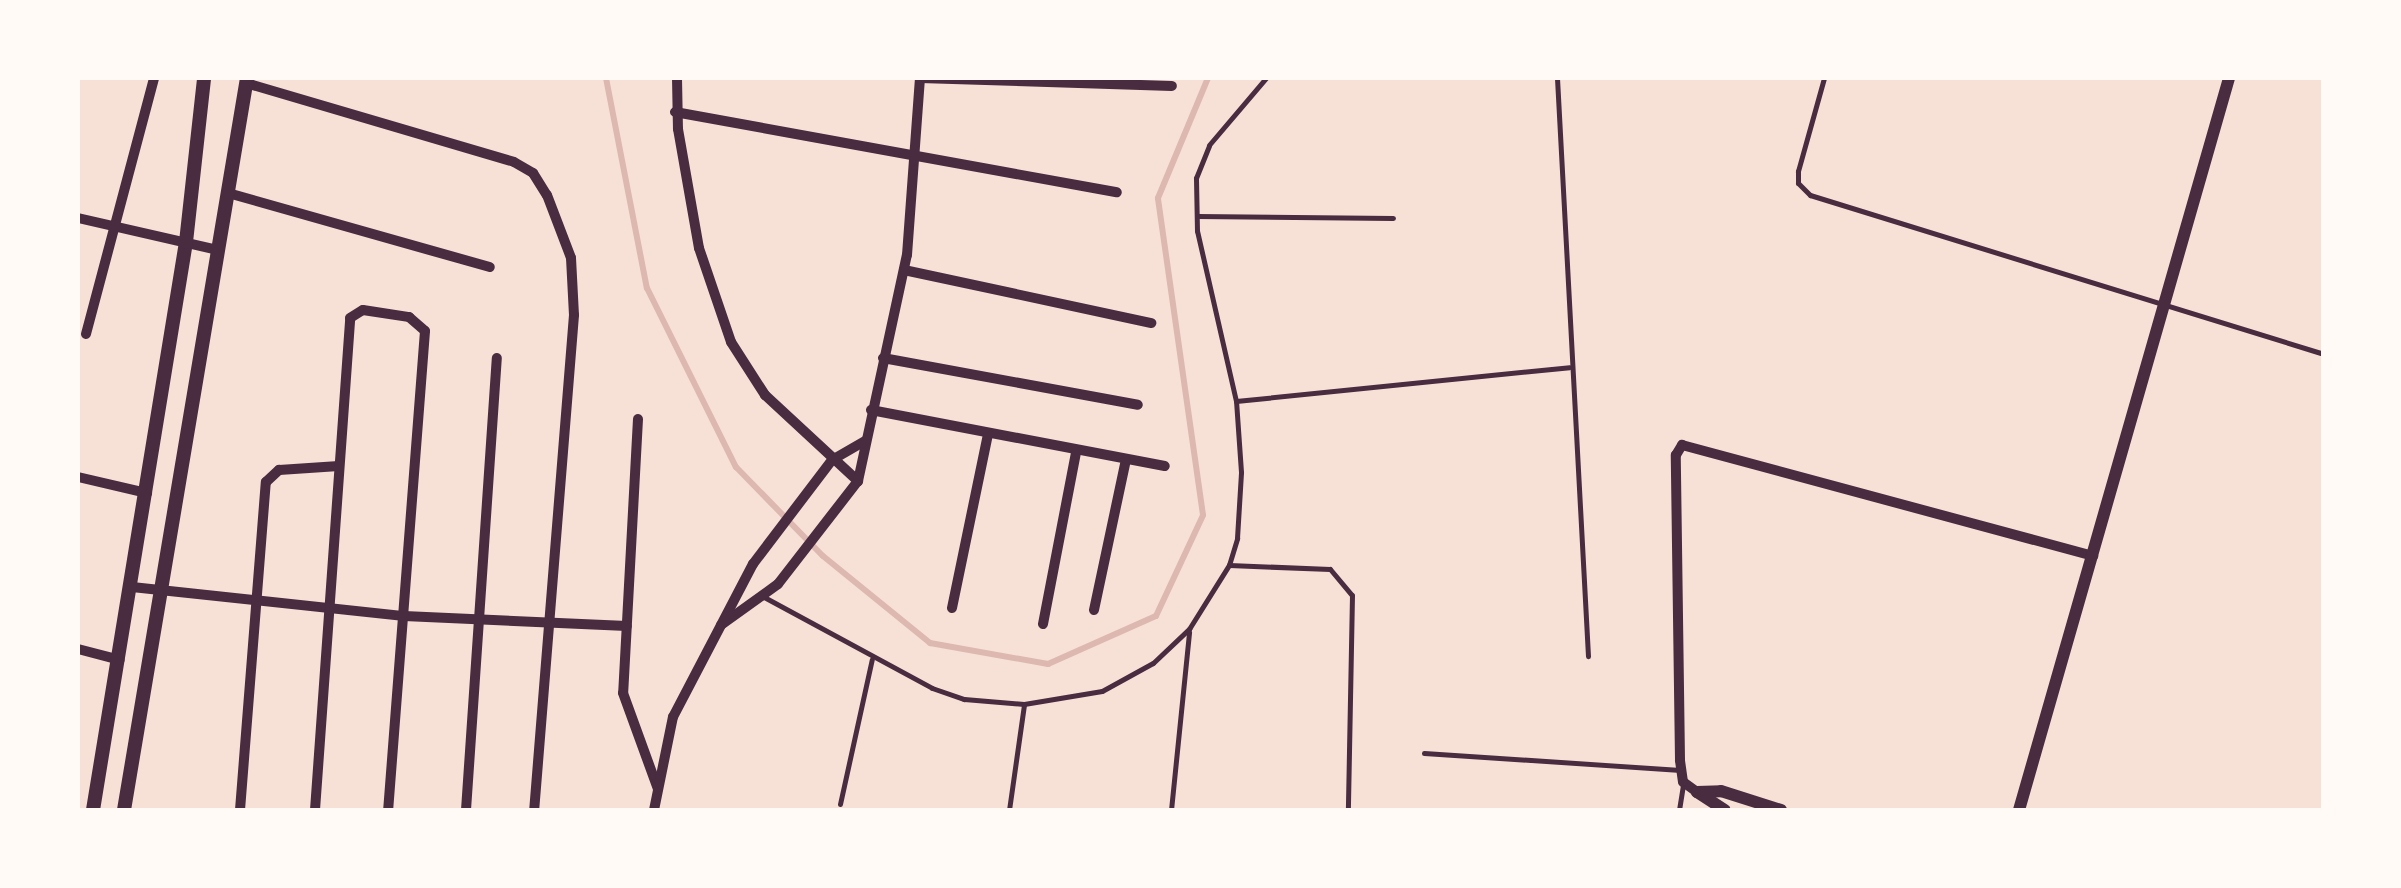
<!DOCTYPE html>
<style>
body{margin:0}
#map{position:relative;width:2401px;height:888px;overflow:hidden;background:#f7e1d7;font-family:"Golos Text",sans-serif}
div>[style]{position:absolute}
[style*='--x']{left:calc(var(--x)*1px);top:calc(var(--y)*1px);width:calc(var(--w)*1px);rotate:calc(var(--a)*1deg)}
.stream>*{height:6px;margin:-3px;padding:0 3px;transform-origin:3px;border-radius:3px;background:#dcb8b0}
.service>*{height:5px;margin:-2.5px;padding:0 2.5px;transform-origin:2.5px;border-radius:2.5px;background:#4a2c40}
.minor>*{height:10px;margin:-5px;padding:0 5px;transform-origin:5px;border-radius:5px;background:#4a2c40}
.tertiary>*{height:12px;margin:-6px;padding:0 6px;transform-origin:6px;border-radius:6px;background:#4a2c40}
.secondary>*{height:14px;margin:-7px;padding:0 7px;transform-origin:7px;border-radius:7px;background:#4a2c40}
span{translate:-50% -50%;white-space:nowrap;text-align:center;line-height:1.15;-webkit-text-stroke:10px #fffaf5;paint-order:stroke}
.frame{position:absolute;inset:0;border:80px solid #fffaf5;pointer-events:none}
</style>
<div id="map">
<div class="stream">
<div style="--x:606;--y:78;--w:214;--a:79"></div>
<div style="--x:647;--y:288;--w:200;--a:63.6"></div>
<div style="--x:736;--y:467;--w:124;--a:45.7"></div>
<div style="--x:823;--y:556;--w:138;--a:39.1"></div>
<div style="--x:930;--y:643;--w:120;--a:10.1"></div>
<div style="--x:1048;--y:664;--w:118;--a:-24"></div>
<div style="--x:1156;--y:616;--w:111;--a:-65"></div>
<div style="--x:1203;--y:515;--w:320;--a:-98.1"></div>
<div style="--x:1158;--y:198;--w:130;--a:-67.4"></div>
</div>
<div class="service">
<div style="--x:1557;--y:78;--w:579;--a:86.93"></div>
<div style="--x:1824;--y:78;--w:97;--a:105.6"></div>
<div style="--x:1798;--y:171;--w:12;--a:90"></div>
<div style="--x:1798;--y:183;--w:17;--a:45"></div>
<div style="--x:1810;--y:195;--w:538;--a:17.19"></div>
<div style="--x:1197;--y:216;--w:196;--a:0.6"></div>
<div style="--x:1236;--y:401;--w:335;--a:-5.8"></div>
<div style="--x:1229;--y:565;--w:101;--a:2.3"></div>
<div style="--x:1330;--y:569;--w:34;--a:50"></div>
<div style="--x:1352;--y:595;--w:215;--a:91.1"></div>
<div style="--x:764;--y:597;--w:191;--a:28.4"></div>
<div style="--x:932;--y:688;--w:34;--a:19"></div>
<div style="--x:964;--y:699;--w:60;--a:4.8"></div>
<div style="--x:1024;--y:704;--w:79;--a:-9.5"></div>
<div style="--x:1102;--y:691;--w:58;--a:-28.8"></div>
<div style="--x:1153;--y:663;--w:50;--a:-43.4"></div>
<div style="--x:1189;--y:629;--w:75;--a:-58"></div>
<div style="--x:1229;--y:565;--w:28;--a:-73"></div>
<div style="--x:1237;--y:538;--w:66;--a:-86.5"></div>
<div style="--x:1241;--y:472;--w:71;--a:-94"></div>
<div style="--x:1236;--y:401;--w:174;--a:-102.9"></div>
<div style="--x:1197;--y:231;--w:53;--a:-91.1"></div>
<div style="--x:1196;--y:178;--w:35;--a:-68"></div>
<div style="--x:1209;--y:145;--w:88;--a:-49.6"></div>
<div style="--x:1424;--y:753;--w:257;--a:3.8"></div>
<div style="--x:840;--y:804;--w:148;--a:-77.6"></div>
<div style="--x:1009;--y:810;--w:107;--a:-81.9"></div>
<div style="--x:1171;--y:810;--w:179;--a:-84.2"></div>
<div style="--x:1679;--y:810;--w:25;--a:-81"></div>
</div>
<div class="minor">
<div style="--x:677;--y:78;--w:51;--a:88.9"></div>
<div style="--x:678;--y:129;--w:121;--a:80"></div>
<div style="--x:699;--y:248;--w:99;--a:71.2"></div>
<div style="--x:731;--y:342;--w:63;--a:57.3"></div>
<div style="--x:765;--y:395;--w:127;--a:42.8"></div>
<div style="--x:920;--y:78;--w:252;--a:1.8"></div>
<div style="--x:246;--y:83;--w:279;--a:16.4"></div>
<div style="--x:514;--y:162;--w:22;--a:30"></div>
<div style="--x:533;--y:173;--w:26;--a:58"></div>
<div style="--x:547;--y:195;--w:67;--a:69.1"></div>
<div style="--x:571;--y:258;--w:57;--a:87"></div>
<div style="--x:574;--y:315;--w:497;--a:94.6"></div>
<div style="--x:675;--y:112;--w:449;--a:10.3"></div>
<div style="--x:228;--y:193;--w:272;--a:15.8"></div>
<div style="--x:78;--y:218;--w:144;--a:12.9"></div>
<div style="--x:904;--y:270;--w:253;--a:12.1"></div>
<div style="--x:86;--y:334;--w:265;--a:-75.1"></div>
<div style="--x:883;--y:358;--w:259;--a:10.4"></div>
<div style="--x:871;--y:410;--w:299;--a:10.8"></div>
<div style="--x:638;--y:419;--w:274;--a:93.1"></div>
<div style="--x:623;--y:693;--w:102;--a:70"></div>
<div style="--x:78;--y:477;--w:71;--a:13.1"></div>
<div style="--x:132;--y:587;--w:274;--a:6.1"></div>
<div style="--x:404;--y:616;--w:223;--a:2.6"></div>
<div style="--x:952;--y:608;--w:178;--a:-78.3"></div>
<div style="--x:1094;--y:610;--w:153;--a:-78"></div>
<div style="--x:1043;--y:624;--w:175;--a:-79.1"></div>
<div style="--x:721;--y:625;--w:70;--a:-35.7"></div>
<div style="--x:778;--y:584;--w:130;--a:-52.2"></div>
<div style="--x:858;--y:481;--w:231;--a:-77.8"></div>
<div style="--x:907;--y:255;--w:177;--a:-85.8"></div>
<div style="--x:78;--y:649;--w:43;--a:14.7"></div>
<div style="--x:1697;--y:792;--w:17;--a:-144"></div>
<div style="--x:1683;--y:782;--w:22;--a:-98"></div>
<div style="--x:1680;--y:760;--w:305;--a:-90.8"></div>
<div style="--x:1676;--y:455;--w:12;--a:-59"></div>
<div style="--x:1682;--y:445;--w:426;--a:15.1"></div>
<div style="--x:240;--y:810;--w:329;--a:-85.5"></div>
<div style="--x:266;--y:482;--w:18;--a:-43"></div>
<div style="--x:279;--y:470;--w:60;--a:-3.8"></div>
<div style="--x:315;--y:810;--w:493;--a:-85.9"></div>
<div style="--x:350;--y:318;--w:15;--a:-32"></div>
<div style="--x:363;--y:310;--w:47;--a:8.7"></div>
<div style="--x:409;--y:317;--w:21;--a:41"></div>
<div style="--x:425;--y:331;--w:480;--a:94.4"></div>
<div style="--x:466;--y:810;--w:453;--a:-86.1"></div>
<div style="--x:654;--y:810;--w:95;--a:-78.5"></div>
<div style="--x:673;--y:717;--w:173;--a:-62.4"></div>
<div style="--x:753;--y:564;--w:131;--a:-52.8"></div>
<div style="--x:832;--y:460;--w:39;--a:-30"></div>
</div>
<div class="tertiary">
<div style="--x:1697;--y:792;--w:24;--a:-2"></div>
<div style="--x:1721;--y:791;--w:63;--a:17.6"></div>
<div style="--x:1697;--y:792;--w:33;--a:33"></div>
<div style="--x:2019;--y:810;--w:762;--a:-73.99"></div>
</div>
<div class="secondary">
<div style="--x:93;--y:810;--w:576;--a:-80.7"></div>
<div style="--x:186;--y:242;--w:165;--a:-83.7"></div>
<div style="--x:124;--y:810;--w:742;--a:-80.46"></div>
</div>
<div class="frame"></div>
</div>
